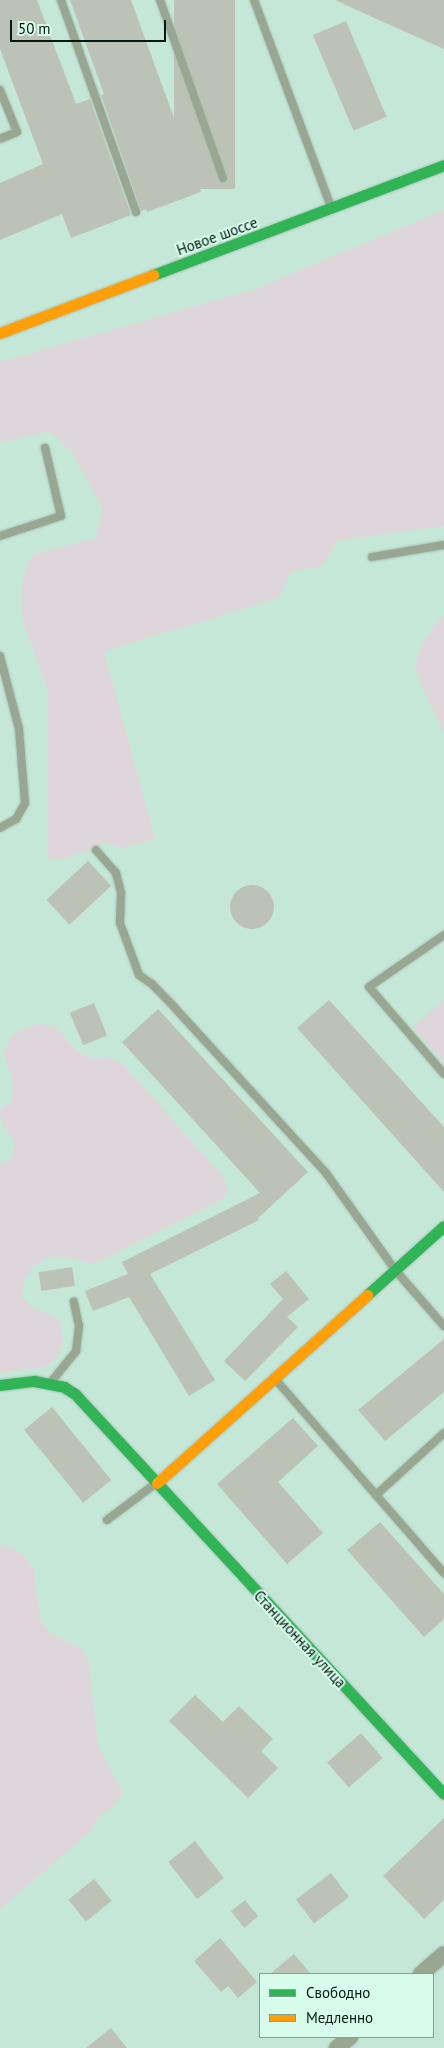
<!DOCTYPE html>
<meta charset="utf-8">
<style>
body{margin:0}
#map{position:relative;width:444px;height:2048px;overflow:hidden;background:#c5e7d8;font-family:"PT Sans",sans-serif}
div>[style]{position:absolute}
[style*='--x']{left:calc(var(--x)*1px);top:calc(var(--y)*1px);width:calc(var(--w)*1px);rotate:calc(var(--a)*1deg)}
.green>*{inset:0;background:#dfd6dc}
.building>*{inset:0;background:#bdc2b6;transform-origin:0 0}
.round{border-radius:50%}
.roads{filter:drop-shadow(0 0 1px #a8c4b7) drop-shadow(0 0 1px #a8c4b7)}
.lane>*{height:8px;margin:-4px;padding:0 4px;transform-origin:4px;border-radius:4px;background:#99a691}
.street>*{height:16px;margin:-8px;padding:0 8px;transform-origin:8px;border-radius:8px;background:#99a691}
.fast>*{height:11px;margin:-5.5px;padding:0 5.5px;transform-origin:5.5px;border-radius:5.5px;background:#30b455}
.slow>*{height:11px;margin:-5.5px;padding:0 5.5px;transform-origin:5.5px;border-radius:5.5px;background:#ff9f0a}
span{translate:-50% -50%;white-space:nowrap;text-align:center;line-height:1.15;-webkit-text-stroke:4px #d8fcec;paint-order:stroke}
.street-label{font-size:15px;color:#011910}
.legend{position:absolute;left:259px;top:1973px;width:175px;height:65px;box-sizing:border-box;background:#d8fcec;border:1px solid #82a194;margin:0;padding:6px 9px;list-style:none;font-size:15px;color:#011910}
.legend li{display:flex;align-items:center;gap:10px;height:25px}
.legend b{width:25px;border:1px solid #82a194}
.scale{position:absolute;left:10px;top:20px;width:156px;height:22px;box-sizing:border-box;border:2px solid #011910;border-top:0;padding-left:6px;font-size:15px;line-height:18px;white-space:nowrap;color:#011910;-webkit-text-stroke:4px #d8fcec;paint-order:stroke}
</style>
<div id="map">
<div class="green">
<div style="clip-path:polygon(444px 210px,444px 526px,339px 540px,322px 566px,291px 572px,279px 598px,104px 651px,155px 839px,124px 848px,104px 843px,65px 859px,47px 859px,48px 691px,21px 616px,21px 584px,32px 555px,96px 538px,102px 508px,72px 452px,49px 431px,0 443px,0 362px,255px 289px)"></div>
<div style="clip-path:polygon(444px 616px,444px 734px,415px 670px,420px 647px,440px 618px)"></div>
<div style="clip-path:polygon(444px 1000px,444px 1063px,413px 1027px)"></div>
<div style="clip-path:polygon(40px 1024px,55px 1026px,78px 1052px,92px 1059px,109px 1057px,123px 1064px,223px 1177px,229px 1192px,216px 1203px,95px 1264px,64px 1257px,46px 1258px,33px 1267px,24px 1280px,22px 1296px,32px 1308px,48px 1313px,61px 1322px,63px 1343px,57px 1358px,44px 1367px,0 1373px,0 1163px,12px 1158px,15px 1141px,3px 1126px,0 1112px,0 1110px,12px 1100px,13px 1083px,3px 1052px,11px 1037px,24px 1028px)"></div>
<div style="clip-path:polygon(0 1545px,9px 1547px,25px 1556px,34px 1570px,40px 1620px,52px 1634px,82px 1649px,89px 1663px,98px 1746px,123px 1793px,113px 1806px,98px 1818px,89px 1833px,0 1909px)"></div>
</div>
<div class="building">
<div style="clip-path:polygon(0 0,37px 0,76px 104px,90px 99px,131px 215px,71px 238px,62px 214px,0 240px,0 183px,43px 164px,0 49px)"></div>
<div style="clip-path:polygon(70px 0,131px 0,201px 192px,147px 212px,146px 209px,141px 211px,101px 95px,104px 94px)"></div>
<div style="left:174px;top:0;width:61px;height:189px"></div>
<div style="clip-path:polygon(335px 0,444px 0,444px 49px,381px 21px)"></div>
<div style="left:346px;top:21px;width:104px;height:36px;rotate:67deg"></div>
<div style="left:88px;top:861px;width:34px;height:57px;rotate:47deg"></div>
<div class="round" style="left:230px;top:885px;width:44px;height:44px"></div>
<div style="clip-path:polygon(329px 1000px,444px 1127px,444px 1192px,297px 1028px)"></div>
<div style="left:94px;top:1003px;width:35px;height:26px;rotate:68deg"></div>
<div style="clip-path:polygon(158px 1009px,308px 1172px,258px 1218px,259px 1220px,150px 1274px,215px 1380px,189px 1396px,129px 1297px,93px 1311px,85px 1291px,128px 1274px,122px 1262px,260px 1193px,122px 1042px)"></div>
<div style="left:72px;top:1267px;width:19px;height:34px;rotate:81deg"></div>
<div style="clip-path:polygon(286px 1271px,309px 1299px,287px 1317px,298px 1327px,245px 1381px,224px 1361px,283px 1299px,270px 1284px)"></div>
<div style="clip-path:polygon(444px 1339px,444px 1392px,385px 1441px,358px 1410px)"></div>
<div style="left:52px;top:1407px;width:94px;height:36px;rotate:51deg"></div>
<div style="clip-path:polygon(293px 1418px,318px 1446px,278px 1482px,323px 1533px,287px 1564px,217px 1484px)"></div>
<div style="clip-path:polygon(380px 1522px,444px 1594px,444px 1619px,424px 1637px,347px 1550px)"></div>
<div style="clip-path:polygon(195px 1695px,223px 1722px,239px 1706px,273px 1739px,261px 1751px,278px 1768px,248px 1798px,169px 1721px)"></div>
<div style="left:361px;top:1733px;width:33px;height:45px;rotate:49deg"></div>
<div style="clip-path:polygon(444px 1818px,444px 1900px,424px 1919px,383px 1876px)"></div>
<div style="left:195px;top:1841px;width:47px;height:34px;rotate:52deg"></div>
<div style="left:331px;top:1873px;width:30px;height:44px;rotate:53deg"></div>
<div style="left:94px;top:1879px;width:28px;height:33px;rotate:51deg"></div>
<div style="left:245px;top:1900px;width:21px;height:18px;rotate:51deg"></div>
<div style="clip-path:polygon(220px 1938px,257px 1982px,238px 1998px,228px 1986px,221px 1992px,194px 1961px)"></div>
<div style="clip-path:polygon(294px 1954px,311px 1974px,270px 1974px)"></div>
<div style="clip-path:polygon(111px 2028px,127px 2048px,86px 2048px)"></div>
</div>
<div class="roads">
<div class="lane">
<div style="--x:61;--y:0;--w:225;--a:70.5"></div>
<div style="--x:160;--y:0;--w:189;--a:70.5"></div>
<div style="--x:254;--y:0;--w:221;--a:69.6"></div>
<div style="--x:0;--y:90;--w:45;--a:68"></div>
<div style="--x:17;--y:132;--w:18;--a:158"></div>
<div style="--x:0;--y:536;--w:64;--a:-18.2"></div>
<div style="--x:61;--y:516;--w:70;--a:-103.2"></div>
<div style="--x:372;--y:557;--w:73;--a:-9.5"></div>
<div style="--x:0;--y:656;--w:75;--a:75.4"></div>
<div style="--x:19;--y:729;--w:74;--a:85.4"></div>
<div style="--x:25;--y:803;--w:18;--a:119"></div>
<div style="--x:16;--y:819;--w:18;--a:151"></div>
<div style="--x:96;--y:850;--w:30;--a:49"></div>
<div style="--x:116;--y:873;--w:21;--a:76"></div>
<div style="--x:121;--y:893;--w:30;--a:92"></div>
<div style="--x:120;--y:923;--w:55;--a:69.9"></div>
<div style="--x:139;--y:975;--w:16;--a:35"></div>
<div style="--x:152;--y:984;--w:32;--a:46"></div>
<div style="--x:174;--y:1007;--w:225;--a:47.5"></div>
<div style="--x:326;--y:1173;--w:120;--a:54.5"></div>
<div style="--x:396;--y:1271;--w:73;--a:48.9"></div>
<div style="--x:444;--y:935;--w:91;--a:145.3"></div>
<div style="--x:369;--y:987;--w:115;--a:49.2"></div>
<div style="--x:276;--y:1380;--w:256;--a:49"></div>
<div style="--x:51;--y:1382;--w:40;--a:-51"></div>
<div style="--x:76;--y:1351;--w:25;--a:-83"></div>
<div style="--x:79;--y:1326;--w:25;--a:-102"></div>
<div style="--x:376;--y:1495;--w:92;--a:-42.4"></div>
<div style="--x:107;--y:1520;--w:60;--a:-36.9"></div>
</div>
<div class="street">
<div style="--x:421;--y:1974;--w:30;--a:-41"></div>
<div style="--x:337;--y:2048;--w:17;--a:-40"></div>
</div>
<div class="fast">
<div style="--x:153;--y:275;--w:311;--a:-20.7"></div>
<div style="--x:367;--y:1295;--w:103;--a:-41.9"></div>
<div style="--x:0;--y:1385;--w:34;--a:-7"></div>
<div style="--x:34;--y:1381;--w:31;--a:11"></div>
<div style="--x:64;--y:1387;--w:13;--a:32"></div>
<div style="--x:75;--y:1394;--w:544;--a:47.31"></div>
</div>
<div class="slow">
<div style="--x:0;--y:333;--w:164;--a:-20.8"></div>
<div style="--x:157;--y:1483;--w:282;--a:-41.8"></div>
</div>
</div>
<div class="street-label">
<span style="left:217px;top:236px;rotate:-20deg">Новое шоссе</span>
<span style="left:300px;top:1639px;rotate:47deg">Станционная улица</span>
</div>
<ul class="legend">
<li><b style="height:6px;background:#30b455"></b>Свободно</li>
<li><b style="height:6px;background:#ff9f0a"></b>Медленно</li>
</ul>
<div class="scale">50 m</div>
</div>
